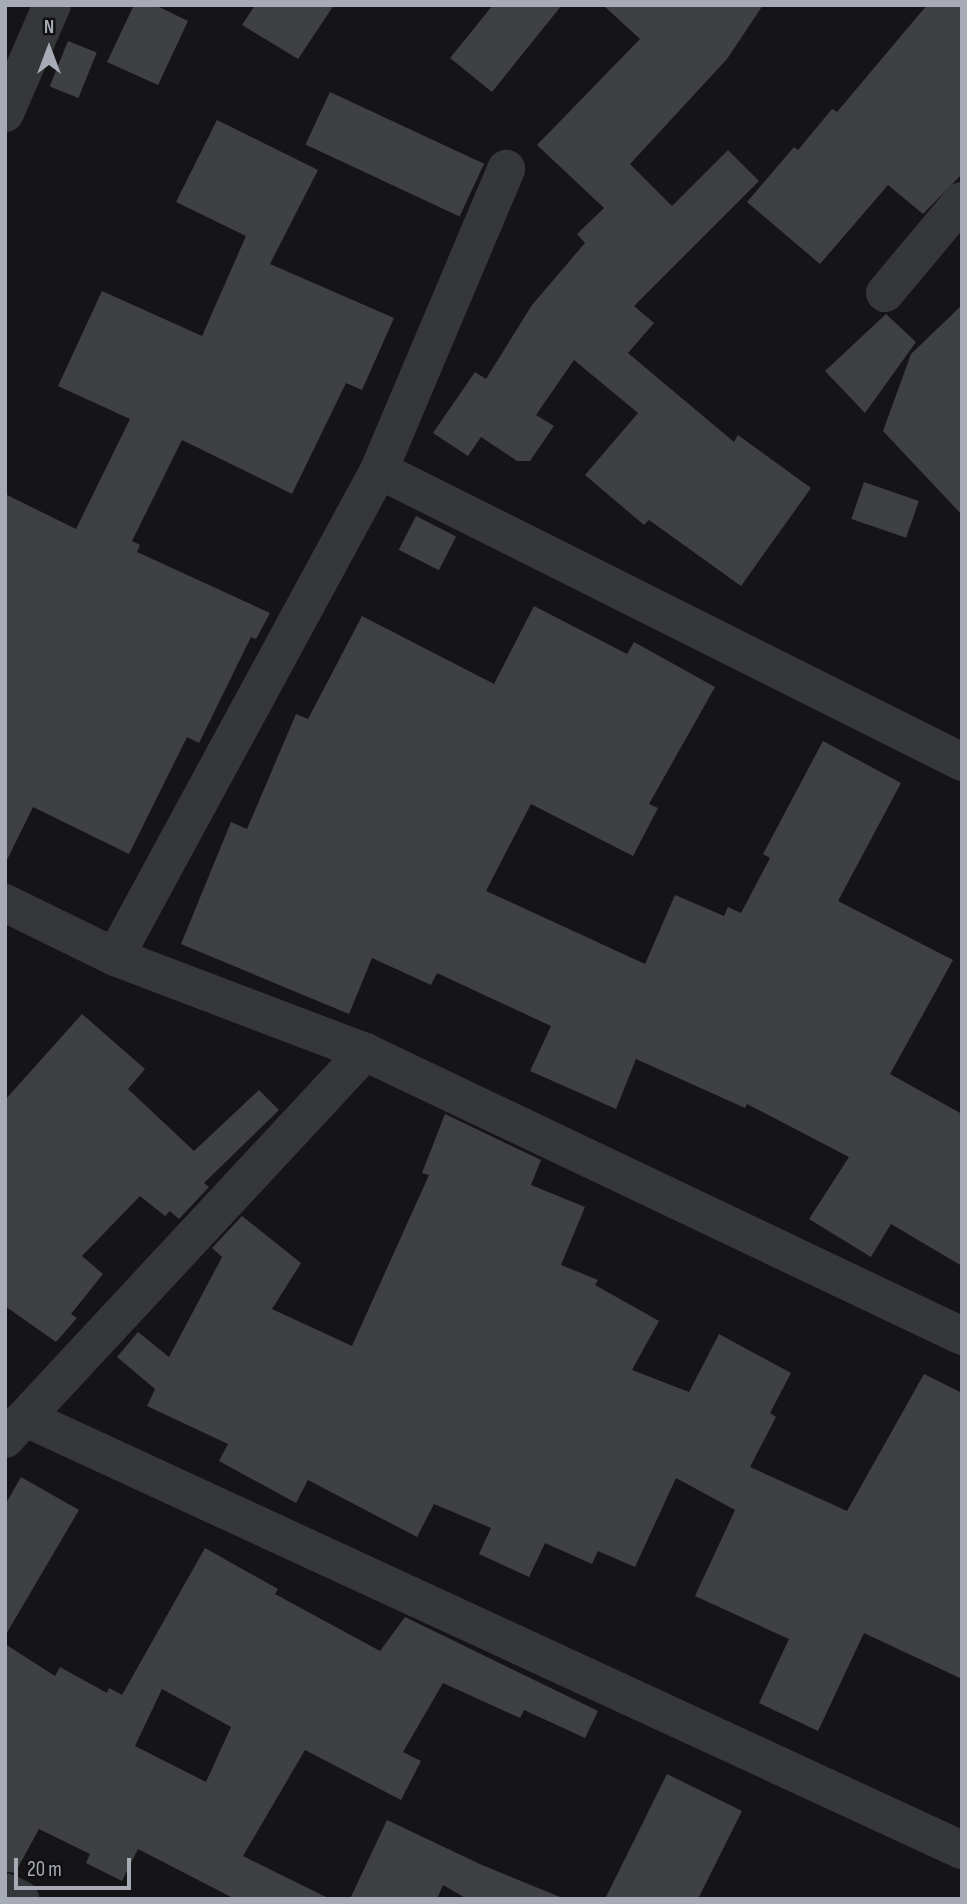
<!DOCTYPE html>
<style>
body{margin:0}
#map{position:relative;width:967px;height:1904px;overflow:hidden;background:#151517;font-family:"Sofia Sans Condensed",sans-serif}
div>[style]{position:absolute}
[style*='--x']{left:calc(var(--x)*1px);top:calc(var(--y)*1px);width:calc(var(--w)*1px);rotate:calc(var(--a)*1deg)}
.building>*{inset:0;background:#3f4044;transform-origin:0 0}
.minor>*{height:38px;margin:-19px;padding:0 19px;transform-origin:19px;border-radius:19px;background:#36373b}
span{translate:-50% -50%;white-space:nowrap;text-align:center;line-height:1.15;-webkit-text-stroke:5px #101012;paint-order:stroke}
.frame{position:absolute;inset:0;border:7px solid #a7abb6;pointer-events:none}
.north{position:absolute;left:14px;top:14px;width:70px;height:70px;-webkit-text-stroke:5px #101012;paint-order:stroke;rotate:0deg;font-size:19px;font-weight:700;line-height:28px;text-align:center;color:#a7abb6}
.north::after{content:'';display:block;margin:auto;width:24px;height:32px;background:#a7abb6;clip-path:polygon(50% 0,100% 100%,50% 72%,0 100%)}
.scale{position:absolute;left:14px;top:1858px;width:117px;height:32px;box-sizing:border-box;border:4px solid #a7abb6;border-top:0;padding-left:9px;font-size:21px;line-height:24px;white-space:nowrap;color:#a7abb6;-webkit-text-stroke:5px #101012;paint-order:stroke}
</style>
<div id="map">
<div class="building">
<div style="clip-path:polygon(134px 5px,155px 5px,188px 21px,158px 85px,107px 62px)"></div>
<div style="clip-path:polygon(255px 5px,334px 5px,298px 59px,242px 25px)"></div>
<div style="clip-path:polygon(493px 5px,562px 5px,492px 92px,450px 58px)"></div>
<div style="clip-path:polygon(603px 5px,763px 5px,727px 59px,630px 164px,672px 206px,728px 150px,759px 181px,634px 306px,654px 323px,628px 353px,734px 442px,738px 435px,811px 488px,741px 586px,649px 520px,644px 525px,585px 475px,638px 413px,574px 360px,536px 415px,554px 426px,530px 461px,517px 461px,481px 437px,468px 456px,433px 433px,475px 372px,486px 379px,532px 305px,585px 243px,577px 234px,604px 208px,537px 145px,640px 39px)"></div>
<div style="clip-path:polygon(927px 5px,962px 5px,962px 174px,923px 214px,888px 185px,820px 264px,747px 202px,794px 147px,798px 150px,832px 109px,837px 112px)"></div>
<div style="left:68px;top:41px;width:31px;height:49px;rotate:22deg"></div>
<div style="left:330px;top:92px;width:170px;height:58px;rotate:25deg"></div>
<div style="clip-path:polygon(217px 120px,318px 170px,270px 264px,394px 318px,362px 390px,346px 383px,292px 494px,182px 440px,132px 541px,140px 545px,137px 552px,270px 613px,256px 639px,251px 637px,199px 743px,187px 737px,129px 854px,33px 807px,5px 864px,5px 494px,76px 529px,130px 419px,58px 386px,102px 291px,202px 336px,246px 236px,176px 202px)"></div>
<div style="clip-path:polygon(962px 305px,962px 515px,883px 431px,911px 354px)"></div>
<div style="clip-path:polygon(886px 314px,916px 342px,865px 413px,825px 371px)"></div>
<div style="left:864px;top:482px;width:58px;height:39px;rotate:19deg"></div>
<div style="left:416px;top:516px;width:45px;height:38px;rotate:27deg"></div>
<div style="clip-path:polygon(534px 606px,627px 654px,634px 642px,715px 687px,649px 804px,658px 808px,633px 856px,531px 804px,486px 891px,645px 964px,675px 895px,724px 916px,728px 907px,741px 913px,770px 858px,763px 854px,823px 741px,901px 783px,838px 901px,953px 960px,890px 1074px,962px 1114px,962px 1266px,891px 1224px,871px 1257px,809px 1219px,849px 1157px,747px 1104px,745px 1108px,636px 1059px,616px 1109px,530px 1071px,551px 1026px,437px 973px,431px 985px,372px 958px,349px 1014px,181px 944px,231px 822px,247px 829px,296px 714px,308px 719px,362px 616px,494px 684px)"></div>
<div style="clip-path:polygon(82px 1014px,145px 1069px,128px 1089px,194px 1151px,259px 1090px,279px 1110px,204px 1183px,209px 1187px,179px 1219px,170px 1211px,165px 1216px,140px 1196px,82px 1256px,103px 1274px,71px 1314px,77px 1318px,56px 1342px,5px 1306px,5px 1100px)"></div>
<div style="clip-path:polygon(445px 1114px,541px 1160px,531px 1185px,585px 1207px,561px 1265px,598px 1280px,595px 1285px,659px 1321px,632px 1370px,689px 1392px,719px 1334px,791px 1373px,770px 1413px,776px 1417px,750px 1467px,847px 1511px,924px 1374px,962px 1393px,962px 1679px,864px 1633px,818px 1731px,759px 1703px,789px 1639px,695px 1596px,735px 1510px,676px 1478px,635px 1567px,598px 1551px,592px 1564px,545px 1543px,529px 1577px,479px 1554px,491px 1528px,434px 1504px,417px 1537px,308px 1480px,296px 1503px,219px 1461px,228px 1444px,147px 1406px,155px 1389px,117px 1357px,138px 1332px,169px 1357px,222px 1257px,212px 1248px,242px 1216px,301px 1263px,272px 1309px,352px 1346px,429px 1175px,422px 1173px)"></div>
<div style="clip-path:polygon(21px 1477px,79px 1510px,5px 1636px,5px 1505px)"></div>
<div style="clip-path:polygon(evenodd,205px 1548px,278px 1589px,275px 1594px,380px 1651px,405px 1617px,598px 1711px,585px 1738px,524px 1710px,520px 1718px,443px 1683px,403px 1752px,421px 1761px,401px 1800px,305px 1750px,243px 1856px,330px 1899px,235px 1899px,138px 1849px,122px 1881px,86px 1863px,90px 1854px,39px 1829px,15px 1873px,5px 1871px,5px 1644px,55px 1676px,60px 1667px,107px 1693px,109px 1688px,122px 1695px,205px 1548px,162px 1689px,231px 1727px,206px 1782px,135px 1746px,162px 1689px)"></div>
<div style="clip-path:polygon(667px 1774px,742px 1811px,698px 1899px,605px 1899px)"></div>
<div style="clip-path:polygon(387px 1820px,482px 1865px,565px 1899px,467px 1899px,443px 1885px,437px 1899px,350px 1899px)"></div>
</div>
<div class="minor">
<div style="--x:5;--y:113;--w:118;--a:-66.5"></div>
<div style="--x:885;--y:293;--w:120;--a:-50.1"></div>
<div style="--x:379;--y:470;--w:652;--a:26.6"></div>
<div style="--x:5;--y:903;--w:123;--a:26.1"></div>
<div style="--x:115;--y:957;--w:267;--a:20.8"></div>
<div style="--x:365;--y:1052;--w:661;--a:25.44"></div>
<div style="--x:115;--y:957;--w:554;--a:-61.54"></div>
<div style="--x:379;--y:470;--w:327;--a:-67.1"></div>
<div style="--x:26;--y:1418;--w:1031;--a:24.78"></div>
<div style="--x:5;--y:1439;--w:529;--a:-47.07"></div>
<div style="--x:5;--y:1892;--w:17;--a:25"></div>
</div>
<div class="frame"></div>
<div class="north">N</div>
<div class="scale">20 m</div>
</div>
